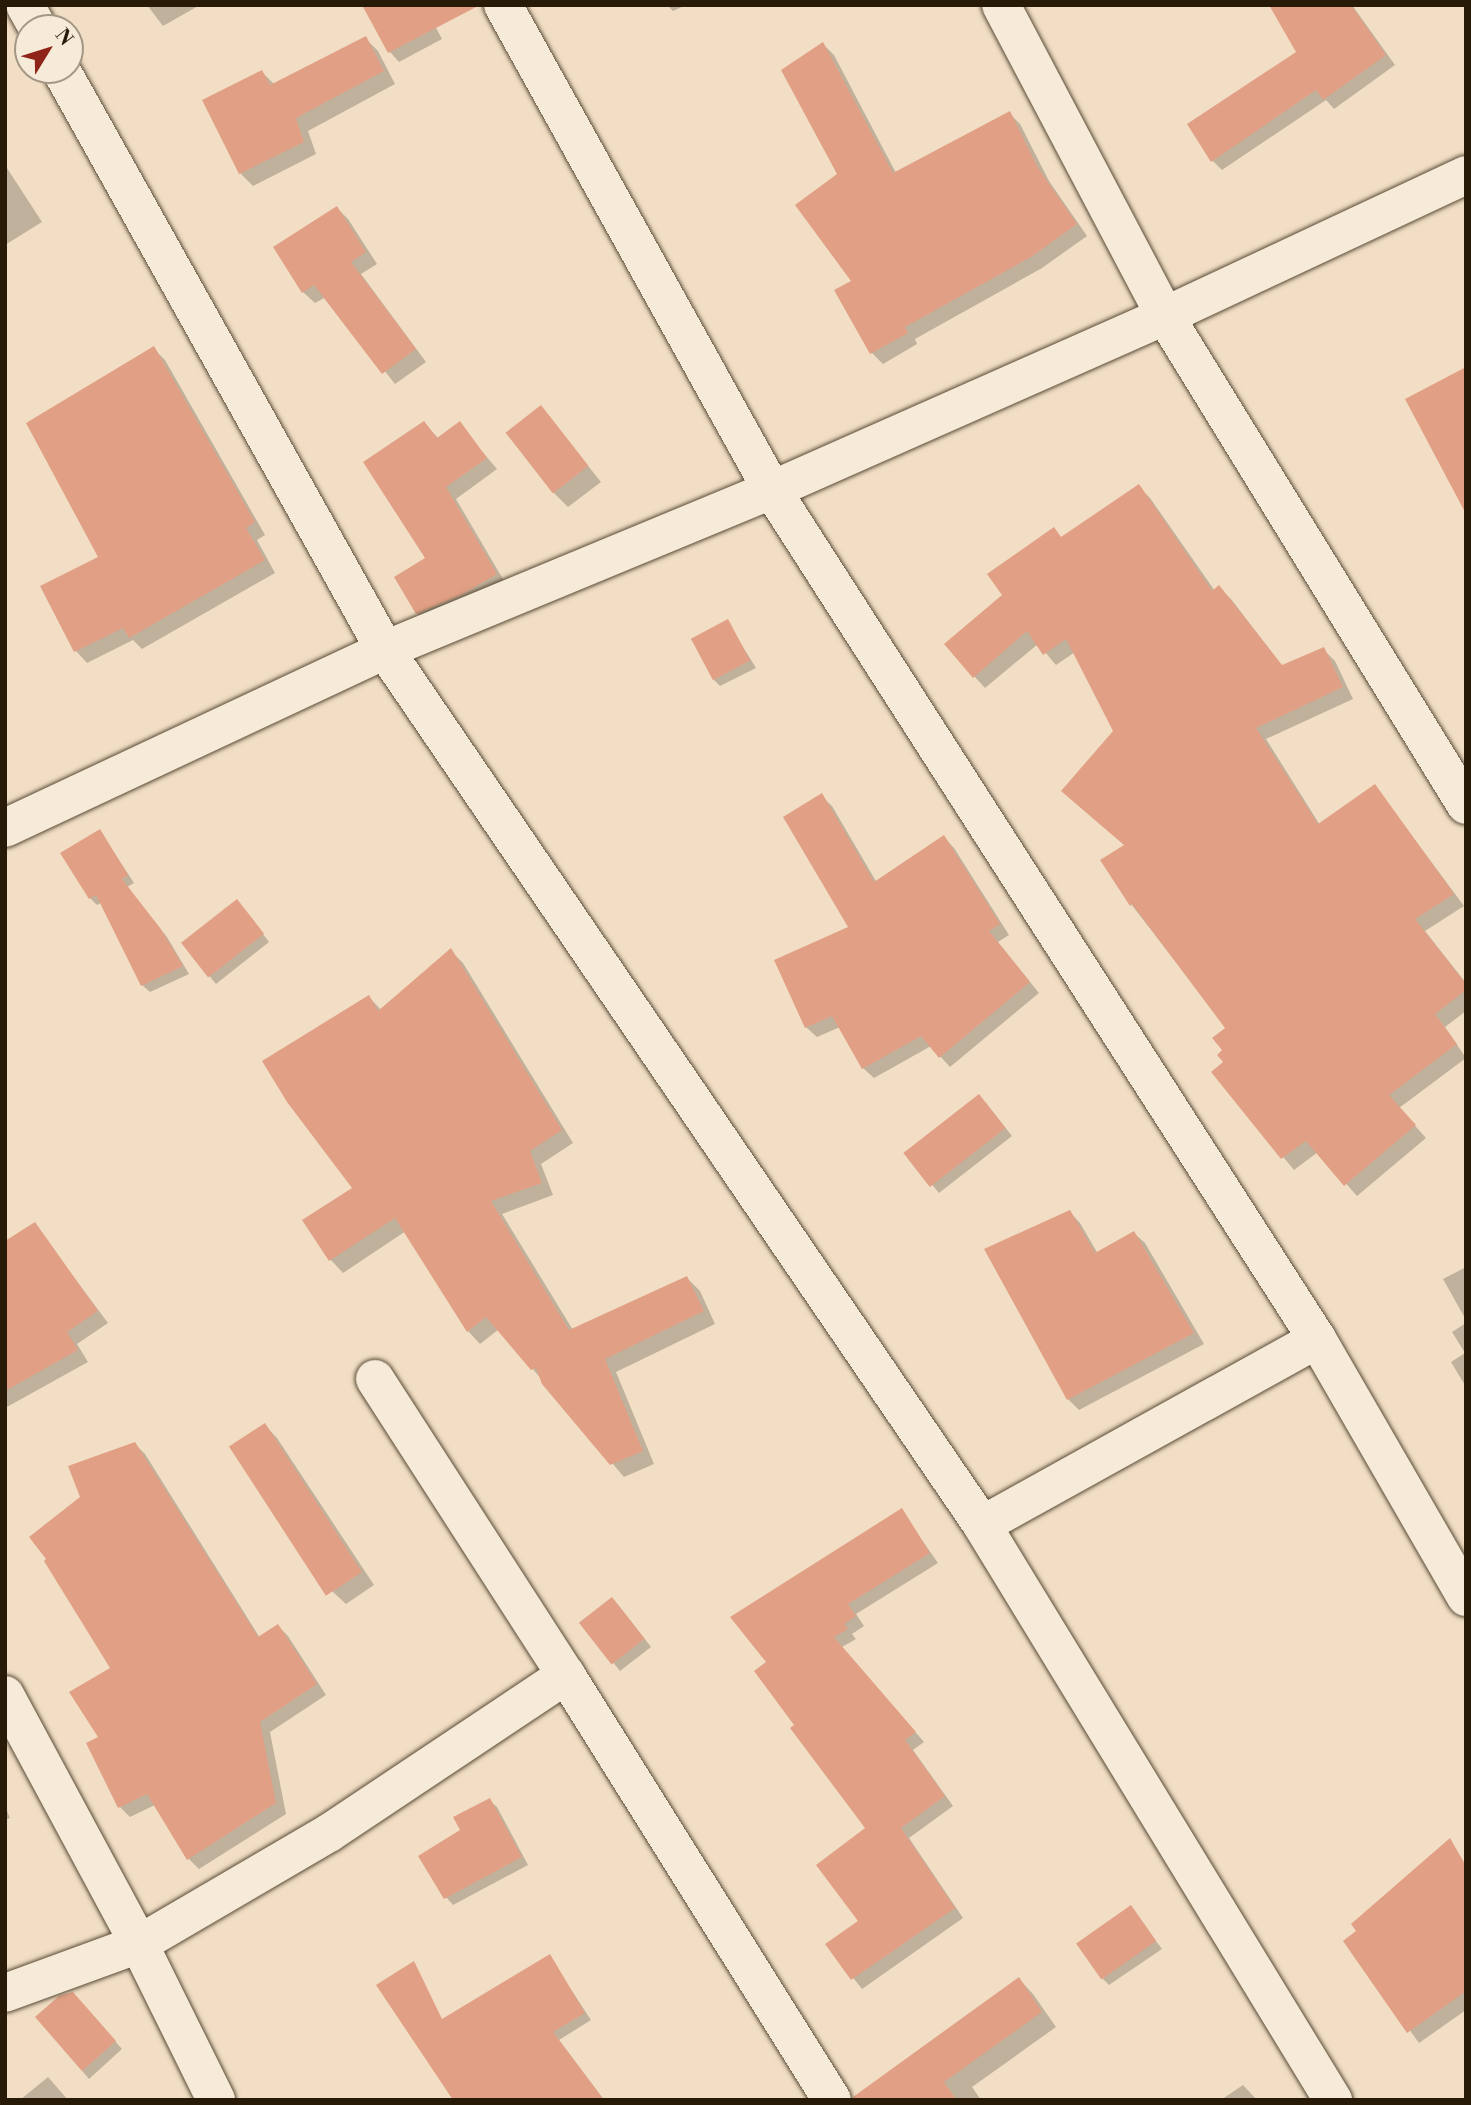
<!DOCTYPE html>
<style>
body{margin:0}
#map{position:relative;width:1471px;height:2105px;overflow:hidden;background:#f1dec4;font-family:"Libre Bodoni",serif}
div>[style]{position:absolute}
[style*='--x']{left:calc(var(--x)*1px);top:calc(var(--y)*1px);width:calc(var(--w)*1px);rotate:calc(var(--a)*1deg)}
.shadow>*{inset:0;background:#0003}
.building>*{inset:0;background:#e1a085;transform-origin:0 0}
.roads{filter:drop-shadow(0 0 2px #5a4b36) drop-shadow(0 0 2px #5a4b36)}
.minor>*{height:38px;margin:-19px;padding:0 19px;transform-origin:19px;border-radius:19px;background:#f6ead9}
span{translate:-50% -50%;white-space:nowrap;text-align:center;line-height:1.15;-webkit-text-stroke:5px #f6ead9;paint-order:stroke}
.frame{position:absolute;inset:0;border:7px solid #271a06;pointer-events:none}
.north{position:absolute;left:14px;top:14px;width:70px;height:70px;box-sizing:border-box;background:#f6ead9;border:2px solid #a39785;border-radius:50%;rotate:52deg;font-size:19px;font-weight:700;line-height:28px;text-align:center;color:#271a06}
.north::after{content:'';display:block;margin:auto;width:24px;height:32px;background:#8f2418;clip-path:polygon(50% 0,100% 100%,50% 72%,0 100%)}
</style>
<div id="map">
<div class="shadow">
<div style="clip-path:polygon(147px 5px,200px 5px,163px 26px)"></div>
<div style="clip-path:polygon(364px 5px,424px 5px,442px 39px,399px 62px,390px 52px)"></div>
<div style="clip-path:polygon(667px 5px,686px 5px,673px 11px)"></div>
<div style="clip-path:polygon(1272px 5px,1352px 5px,1395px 65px,1334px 109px,1326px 100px,1222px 170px,1212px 160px,1298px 53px)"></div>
<div style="clip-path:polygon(365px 38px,378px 51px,395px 84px,308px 131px,316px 154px,253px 186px,240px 173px,262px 72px,275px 85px)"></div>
<div style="clip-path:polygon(823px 44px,834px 55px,896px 173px,1009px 113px,1020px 124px,1049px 181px,1087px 236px,1042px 268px,915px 339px,917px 344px,883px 364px,872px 353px,854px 281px)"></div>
<div style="clip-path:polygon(5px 165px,42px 222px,5px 245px)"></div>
<div style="clip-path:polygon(337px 208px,348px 219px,377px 264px,361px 274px,426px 362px,395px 384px,326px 297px,315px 303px,303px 292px)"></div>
<div style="clip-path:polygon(154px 349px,165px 360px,265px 535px,257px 540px,275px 573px,142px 649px,133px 640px,87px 663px,76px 651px)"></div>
<div style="clip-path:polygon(541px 407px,601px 482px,568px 507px,553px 492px)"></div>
<div style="clip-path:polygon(424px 423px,439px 439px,459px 424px,497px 469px,456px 499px,507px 586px,428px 624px,417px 613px,428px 558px)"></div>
<div style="clip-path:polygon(1139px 487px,1150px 498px,1215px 591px,1219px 588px,1231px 599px,1283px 667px,1323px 649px,1335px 661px,1353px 699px,1266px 739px,1320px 825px,1375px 786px,1464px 906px,1425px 931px,1466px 983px,1466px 1011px,1445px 1027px,1466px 1058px,1399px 1108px,1426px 1138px,1357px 1196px,1318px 1152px,1294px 1170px,1213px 1072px,1225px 1063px,1227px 1028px,1131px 904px,1115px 731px,1075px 652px,1056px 665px,1038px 644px,985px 688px,974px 676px,1004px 595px,1054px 530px,1062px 538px)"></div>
<div style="clip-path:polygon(727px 621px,756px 668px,720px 686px,713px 679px)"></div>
<div style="clip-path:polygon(821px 796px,832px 806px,877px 883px,944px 837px,954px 848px,1009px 935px,998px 942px,1039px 993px,950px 1067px,931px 1046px,874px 1078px,863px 1068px,840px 1027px,817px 1037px,806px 1027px,850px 928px)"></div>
<div style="clip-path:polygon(100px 831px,134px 883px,127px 887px,167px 937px,189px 974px,150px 992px,142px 985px,102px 902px,97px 905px,90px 898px)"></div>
<div style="clip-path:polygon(244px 909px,269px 942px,216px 984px,183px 944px)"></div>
<div style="clip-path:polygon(451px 951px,463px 963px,573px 1143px,541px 1164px,553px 1195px,502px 1214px,573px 1330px,687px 1278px,700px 1291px,715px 1324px,616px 1372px,654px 1464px,624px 1477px,499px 1329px,480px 1344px,468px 1331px,406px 1231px,343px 1273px,331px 1260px,304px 1221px,355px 1188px,369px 997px,382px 1011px)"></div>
<div style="clip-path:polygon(986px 1103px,1012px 1136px,939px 1193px,905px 1152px)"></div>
<div style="clip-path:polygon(1070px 1212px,1080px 1223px,1098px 1254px,1134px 1233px,1145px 1243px,1204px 1344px,1079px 1410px,1068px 1399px)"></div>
<div style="clip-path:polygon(35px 1225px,108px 1323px,77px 1344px,88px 1362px,5px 1408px,5px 1243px)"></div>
<div style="clip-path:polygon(1466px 1267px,1466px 1320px,1443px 1279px)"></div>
<div style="clip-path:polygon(1466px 1323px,1466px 1387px,1451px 1362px,1465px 1353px,1452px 1332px)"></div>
<div style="clip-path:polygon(265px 1425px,277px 1438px,374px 1585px,346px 1604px,333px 1592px)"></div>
<div style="clip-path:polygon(135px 1444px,145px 1454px,260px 1638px,278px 1626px,288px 1636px,326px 1695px,270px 1732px,286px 1814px,199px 1869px,189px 1859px,155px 1805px,130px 1817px,120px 1807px,100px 1738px,112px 1668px,82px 1498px)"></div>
<div style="clip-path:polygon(901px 1510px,938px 1563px,856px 1614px,864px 1626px,852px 1634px,856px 1639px,842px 1647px,924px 1742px,913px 1750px,953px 1806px,909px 1838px,963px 1918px,862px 1989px,827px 1945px,861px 1921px,867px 1828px,797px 1725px,768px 1663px)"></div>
<div style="clip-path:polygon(619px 1606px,651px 1647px,620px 1671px,581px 1623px)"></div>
<div style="clip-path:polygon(489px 1800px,497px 1807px,528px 1865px,453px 1905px,446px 1897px,462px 1831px)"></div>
<div style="clip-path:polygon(5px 1806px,10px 1818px,5px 1820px)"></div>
<div style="clip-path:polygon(1466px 1871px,1466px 2010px,1419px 2043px,1345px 1941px)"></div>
<div style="clip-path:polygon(1131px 1908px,1162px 1949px,1109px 1985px,1102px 1978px)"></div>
<div style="clip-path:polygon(549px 1956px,591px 2020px,559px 2040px,604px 2100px,512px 2100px)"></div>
<div style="clip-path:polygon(1019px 1979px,1033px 1994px,1056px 2027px,972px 2087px,981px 2100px,899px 2100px)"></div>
<div style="clip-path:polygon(80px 2001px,122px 2049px,89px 2079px,37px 2017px)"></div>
<div style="clip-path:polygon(48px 2077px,68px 2100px,20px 2100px)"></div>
<div style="clip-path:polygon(1243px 2085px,1257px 2100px,1221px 2100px)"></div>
</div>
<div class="building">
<div style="clip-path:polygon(362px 5px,480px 5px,388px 53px)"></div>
<div style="clip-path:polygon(1269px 5px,1351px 5px,1386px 55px,1323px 100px,1316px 90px,1211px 162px,1187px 124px,1296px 52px)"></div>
<div style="clip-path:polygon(366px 36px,384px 71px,296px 118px,304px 142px,239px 174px,202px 100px,262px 70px,270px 85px)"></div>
<div style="clip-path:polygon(823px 42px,893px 173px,1010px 111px,1038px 168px,1077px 224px,1031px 257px,905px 327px,908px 333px,870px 354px,834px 290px,851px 281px,795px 205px,837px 174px,781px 70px)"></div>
<div style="clip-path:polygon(337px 206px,366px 252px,351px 262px,416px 349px,382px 374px,314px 285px,302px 293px,273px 247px)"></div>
<div style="clip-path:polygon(154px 346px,255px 522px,246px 528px,265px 560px,129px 638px,123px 628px,74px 652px,40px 586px,98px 557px,26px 423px)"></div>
<div style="clip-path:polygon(1466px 367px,1466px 514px,1405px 399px)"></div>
<div style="left:541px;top:405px;width:77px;height:45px;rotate:52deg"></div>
<div style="clip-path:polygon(424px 421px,437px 438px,460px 421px,487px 458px,446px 487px,497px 574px,463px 594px,416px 614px,394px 577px,425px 558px,363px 462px)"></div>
<div style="clip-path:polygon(1139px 484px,1212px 591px,1219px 585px,1282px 665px,1324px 647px,1343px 687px,1256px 728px,1318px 824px,1375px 784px,1454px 894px,1415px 919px,1466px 984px,1466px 990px,1435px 1014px,1457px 1044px,1389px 1095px,1416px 1125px,1344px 1186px,1306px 1141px,1281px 1159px,1211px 1072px,1223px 1062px,1217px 1055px,1222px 1050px,1212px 1038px,1225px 1028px,1132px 904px,1130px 906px,1100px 860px,1124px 845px,1061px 791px,1113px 731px,1066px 639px,1043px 655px,1027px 631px,973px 678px,944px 644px,1002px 595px,987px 574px,1054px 527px,1061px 537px)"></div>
<div style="left:728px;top:619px;width:47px;height:42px;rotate:62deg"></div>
<div style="clip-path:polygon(822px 793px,874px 882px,944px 835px,1000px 924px,989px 931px,1030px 982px,939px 1058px,921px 1036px,862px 1069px,832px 1016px,805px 1028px,774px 960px,848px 927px,783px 817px)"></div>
<div style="clip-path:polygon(100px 829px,128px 875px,122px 879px,160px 928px,183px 966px,141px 986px,96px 895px,89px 899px,60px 853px)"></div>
<div style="left:237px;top:899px;width:44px;height:71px;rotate:52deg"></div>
<div style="clip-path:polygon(451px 948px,562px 1130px,530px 1151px,542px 1183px,491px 1201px,569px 1330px,687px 1276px,704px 1311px,605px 1359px,643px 1451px,610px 1465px,542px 1384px,536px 1368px,531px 1370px,486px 1317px,467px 1332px,395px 1218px,329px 1261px,302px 1220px,352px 1188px,287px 1102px,262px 1061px,369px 995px,378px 1011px)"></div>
<div style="left:979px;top:1094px;width:43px;height:96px;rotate:52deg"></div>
<div style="clip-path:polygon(1070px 1210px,1095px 1253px,1134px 1231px,1194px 1333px,1067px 1400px,984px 1249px)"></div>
<div style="clip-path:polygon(35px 1222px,98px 1311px,67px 1332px,78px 1350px,5px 1391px,5px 1241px)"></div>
<div style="left:265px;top:1423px;width:178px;height:43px;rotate:57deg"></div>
<div style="clip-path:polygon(135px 1442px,258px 1637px,278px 1624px,317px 1684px,260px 1722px,276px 1803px,187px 1860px,147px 1794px,118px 1808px,86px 1743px,98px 1737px,69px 1692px,110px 1668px,44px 1561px,46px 1559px,29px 1537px,80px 1497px,68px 1466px)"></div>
<div style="clip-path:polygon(902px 1508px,930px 1553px,848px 1604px,856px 1616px,844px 1624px,848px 1629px,834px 1637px,916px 1732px,905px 1740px,945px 1796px,901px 1828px,955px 1908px,851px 1980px,825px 1944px,858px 1921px,816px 1865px,865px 1828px,790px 1728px,794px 1725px,754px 1671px,766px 1662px,730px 1617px)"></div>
<div style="left:612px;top:1597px;width:53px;height:42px;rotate:52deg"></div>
<div style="clip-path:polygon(490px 1798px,522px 1857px,444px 1899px,418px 1856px,460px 1830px,453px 1817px)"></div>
<div style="clip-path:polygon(1450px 1838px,1466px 1866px,1466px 1991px,1407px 2033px,1343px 1941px,1356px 1931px,1351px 1924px)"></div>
<div style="left:1131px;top:1905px;width:44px;height:67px;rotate:55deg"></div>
<div style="clip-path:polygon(550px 1954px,585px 2013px,553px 2032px,604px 2100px,453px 2100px,376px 1985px,414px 1961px,442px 2019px)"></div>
<div style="clip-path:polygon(1019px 1977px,1042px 2012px,944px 2082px,957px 2100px,854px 2100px,853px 2097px)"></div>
<div style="clip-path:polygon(73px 1992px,116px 2041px,82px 2071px,35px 2017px,59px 1996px)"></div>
</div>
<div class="roads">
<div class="minor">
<div style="--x:25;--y:5;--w:26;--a:61"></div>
<div style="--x:503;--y:5;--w:555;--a:60.99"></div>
<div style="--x:772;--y:490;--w:1009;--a:57.3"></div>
<div style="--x:1317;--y:1339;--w:298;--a:60"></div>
<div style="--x:1001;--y:5;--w:352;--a:62.2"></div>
<div style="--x:1165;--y:316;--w:574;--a:58.39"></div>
<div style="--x:61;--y:70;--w:664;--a:60.81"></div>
<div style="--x:385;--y:650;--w:1059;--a:55.69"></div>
<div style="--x:982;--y:1525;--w:674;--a:58.6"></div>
<div style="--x:5;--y:828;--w:420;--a:-25.1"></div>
<div style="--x:385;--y:650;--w:419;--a:-22.5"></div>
<div style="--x:772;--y:490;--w:430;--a:-23.9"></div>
<div style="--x:1165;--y:316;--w:332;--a:-25.1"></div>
<div style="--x:375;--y:1379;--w:352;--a:57.2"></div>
<div style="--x:566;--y:1675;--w:501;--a:57.96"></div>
<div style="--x:982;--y:1525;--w:383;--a:-29"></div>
<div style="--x:5;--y:1695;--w:283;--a:61.7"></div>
<div style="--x:139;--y:1944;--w:174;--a:63.7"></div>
<div style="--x:5;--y:1993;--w:143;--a:-20.1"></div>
<div style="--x:139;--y:1944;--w:220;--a:-30.3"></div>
<div style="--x:329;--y:1833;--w:285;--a:-33.7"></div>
</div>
</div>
<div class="frame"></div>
<div class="north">N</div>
</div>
